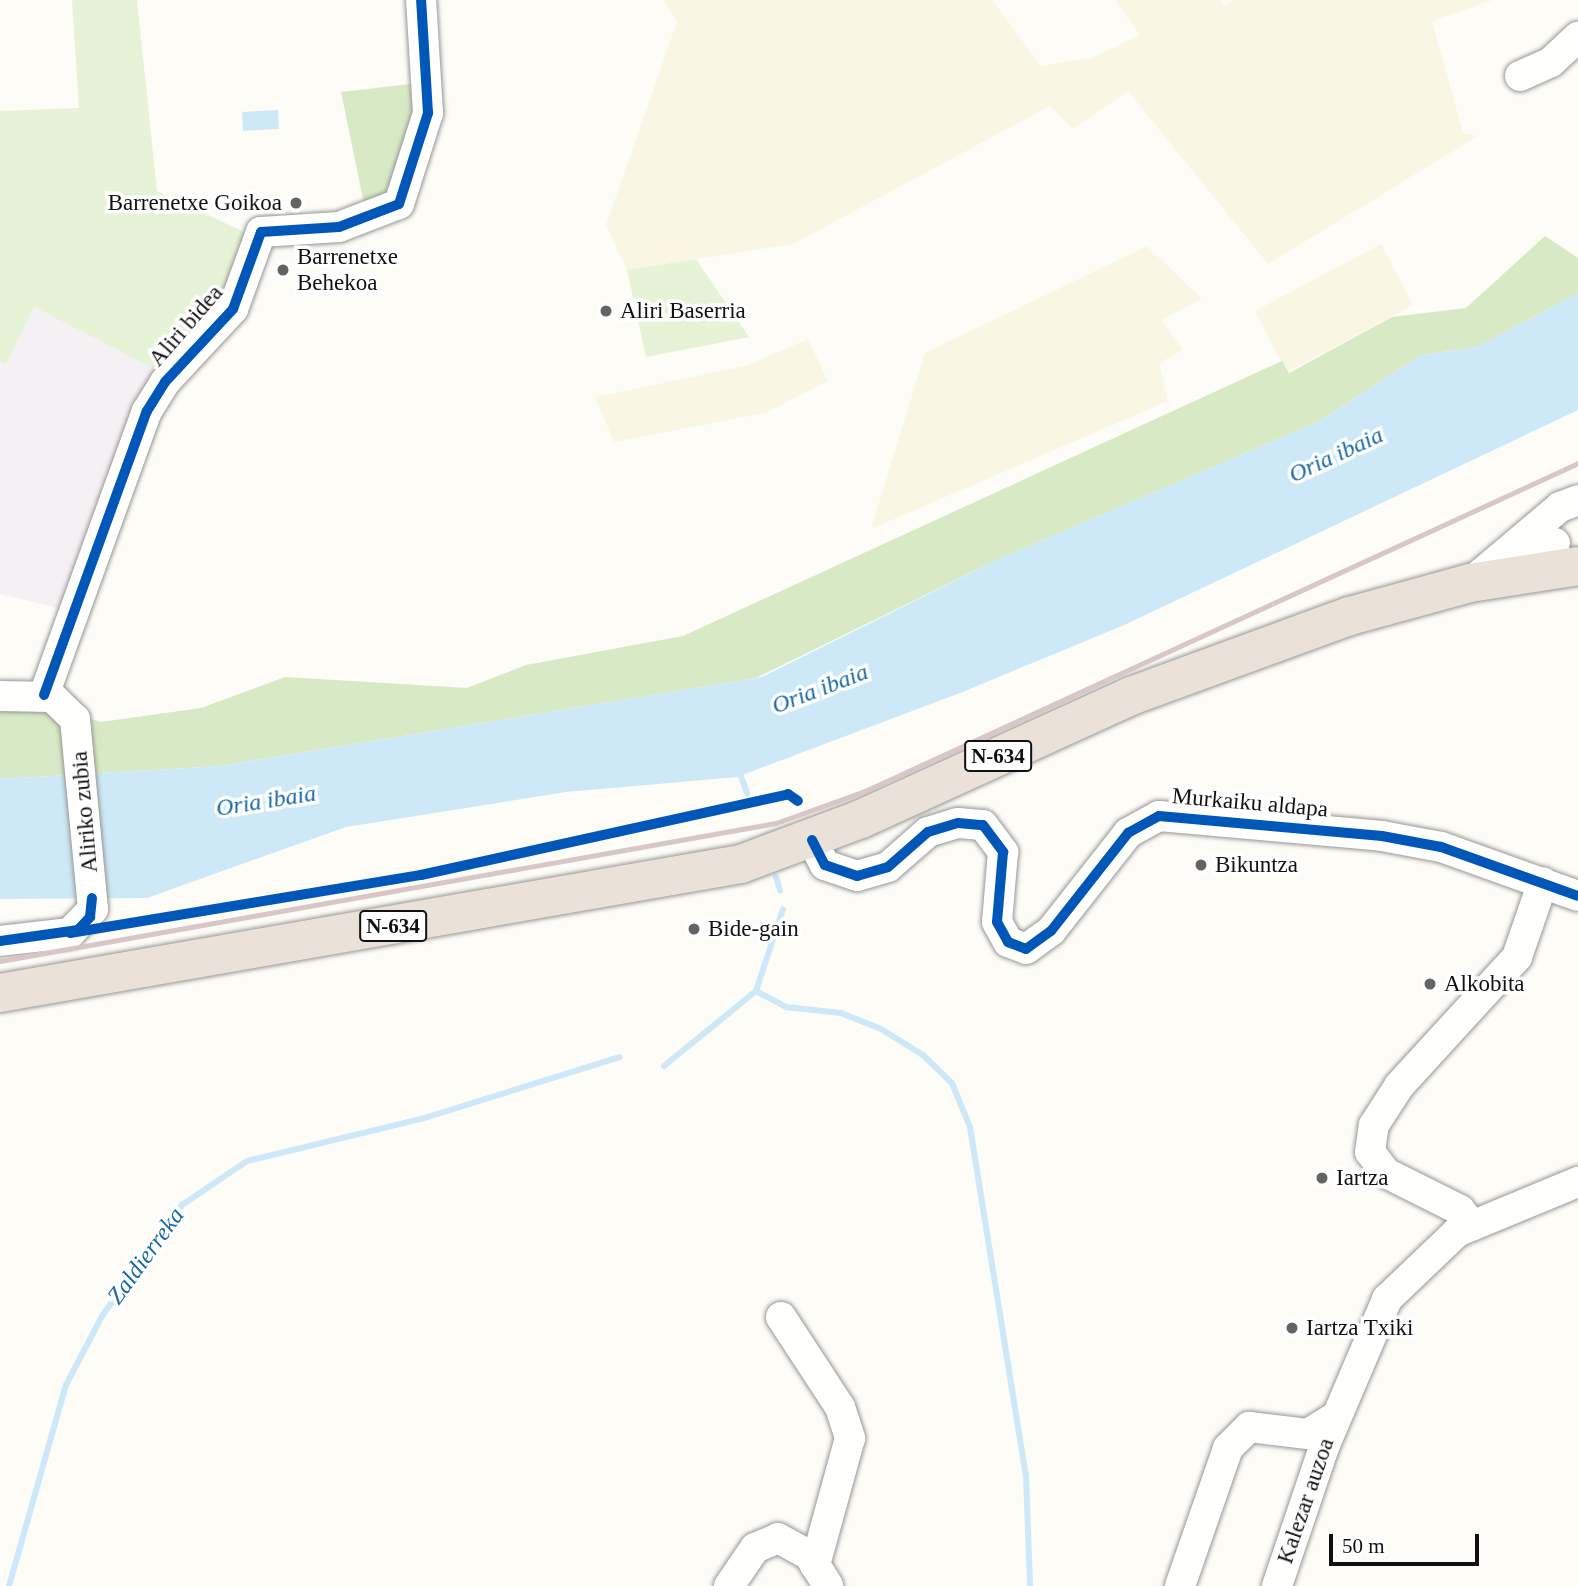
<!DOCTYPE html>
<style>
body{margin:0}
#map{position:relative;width:1578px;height:1586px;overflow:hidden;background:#fdfcf7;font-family:Georgia,serif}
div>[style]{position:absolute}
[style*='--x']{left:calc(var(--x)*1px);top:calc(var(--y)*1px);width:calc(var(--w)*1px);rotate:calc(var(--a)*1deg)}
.industrial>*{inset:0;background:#f5f0f3}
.farmland>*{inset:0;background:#f9f7e4;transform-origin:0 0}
.green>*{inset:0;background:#e7f3d7}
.forest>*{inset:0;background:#d8eac5}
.water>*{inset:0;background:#cde8f7;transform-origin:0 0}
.stream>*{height:6px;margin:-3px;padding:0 3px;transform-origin:3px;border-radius:3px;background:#cde8f7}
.roads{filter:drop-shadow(0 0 2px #979795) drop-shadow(0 0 2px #979795)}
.minor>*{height:30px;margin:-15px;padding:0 15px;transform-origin:15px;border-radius:15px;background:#fffffe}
.highway>*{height:38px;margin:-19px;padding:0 19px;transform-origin:19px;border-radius:19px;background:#eae1d8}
.rail>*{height:5px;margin:-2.5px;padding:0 2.5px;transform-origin:2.5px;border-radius:2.5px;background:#d9c6c7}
.cycleway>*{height:10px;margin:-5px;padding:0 5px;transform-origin:5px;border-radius:5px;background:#0057b8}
.dots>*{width:19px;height:19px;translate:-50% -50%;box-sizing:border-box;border:4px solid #fff;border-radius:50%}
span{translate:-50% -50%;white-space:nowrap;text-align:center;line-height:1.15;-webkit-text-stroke:7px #fff;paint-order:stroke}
.shield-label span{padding:2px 5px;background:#fff;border:2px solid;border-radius:5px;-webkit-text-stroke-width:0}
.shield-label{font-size:21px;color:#111;font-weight:700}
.poi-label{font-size:23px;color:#111}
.right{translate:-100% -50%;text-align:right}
.left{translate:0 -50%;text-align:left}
.street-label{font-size:23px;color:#111}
.water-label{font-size:24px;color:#1768a6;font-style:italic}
.scale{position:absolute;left:1329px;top:1534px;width:150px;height:32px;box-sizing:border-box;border:4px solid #111;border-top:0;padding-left:9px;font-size:21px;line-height:24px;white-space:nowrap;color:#111;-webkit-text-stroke:5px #fff;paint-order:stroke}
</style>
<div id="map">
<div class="industrial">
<div style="clip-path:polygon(34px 307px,162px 373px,71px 611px,0 594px,0 361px,7px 364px)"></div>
</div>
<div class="farmland">
<div style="clip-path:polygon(663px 0,992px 0,1041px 66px,1092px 58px,1140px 35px,1115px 0,1220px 0,1225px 6px,1235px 0,1493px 0,1432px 21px,1463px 133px,1478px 136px,1268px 264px,1128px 91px,1073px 129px,1050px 106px,793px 244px,627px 270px,606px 225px,677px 22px)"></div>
<div style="left:1381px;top:244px;width:69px;height:143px;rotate:62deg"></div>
<div style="clip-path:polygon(1147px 246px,1202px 299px,1162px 320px,1183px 350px,1159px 363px,1168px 401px,871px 529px,925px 353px)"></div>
<div style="clip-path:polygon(808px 339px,828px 381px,765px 413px,614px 442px,595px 397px,746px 366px)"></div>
</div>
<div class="green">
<div style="clip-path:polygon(72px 0,137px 0,157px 191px,244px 232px,231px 302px,162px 373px,34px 307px,6px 365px,0 361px,0 111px,79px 108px)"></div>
<div style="clip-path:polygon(696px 259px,749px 337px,646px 357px,627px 270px)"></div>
</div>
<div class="forest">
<div style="clip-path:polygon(419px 83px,398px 190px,364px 204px,341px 92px)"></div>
<div style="clip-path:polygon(1545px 236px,1578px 258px,1578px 293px,1478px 347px,1421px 355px,1320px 421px,999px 559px,756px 678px,220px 766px,0 779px,0 708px,50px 707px,101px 722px,201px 708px,285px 677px,467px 688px,526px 665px,683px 636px,1282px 361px,1289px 373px,1392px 317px,1466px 308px)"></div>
</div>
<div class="water">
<div style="left:278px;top:110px;width:19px;height:36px;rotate:87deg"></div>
<div style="clip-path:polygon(1578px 293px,1578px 410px,1122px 626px,960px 693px,737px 777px,566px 792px,346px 827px,147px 898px,0 899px,0 779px,220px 766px,762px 677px,999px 559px,1320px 421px,1421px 355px,1478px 347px)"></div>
</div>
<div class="stream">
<div style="--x:738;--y:768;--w:27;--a:70"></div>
<div style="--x:776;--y:877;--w:14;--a:73"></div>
<div style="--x:756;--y:991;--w:34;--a:28"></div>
<div style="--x:786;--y:1007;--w:55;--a:6.2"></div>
<div style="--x:841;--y:1013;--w:43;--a:21.8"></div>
<div style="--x:881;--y:1029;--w:49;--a:31.8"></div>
<div style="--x:923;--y:1055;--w:40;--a:44"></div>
<div style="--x:952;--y:1083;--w:48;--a:67.8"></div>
<div style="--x:970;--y:1127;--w:352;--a:80.9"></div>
<div style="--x:1026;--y:1475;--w:111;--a:87.9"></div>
<div style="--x:664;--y:1066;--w:119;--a:-39.2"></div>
<div style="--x:756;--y:991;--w:86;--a:-71.8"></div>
<div style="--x:9;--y:1586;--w:209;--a:-74.2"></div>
<div style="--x:66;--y:1385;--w:78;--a:-62.4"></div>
<div style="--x:102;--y:1316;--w:137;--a:-54.2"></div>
<div style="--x:182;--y:1205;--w:78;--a:-34.1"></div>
<div style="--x:247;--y:1161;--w:179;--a:-13.6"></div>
<div style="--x:421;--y:1119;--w:208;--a:-17.3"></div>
</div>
<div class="roads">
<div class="minor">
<div style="--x:1520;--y:76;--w:34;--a:-24"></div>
<div style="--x:1551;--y:62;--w:37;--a:-43"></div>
<div style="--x:1537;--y:548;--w:22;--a:60"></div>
<div style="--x:1548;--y:567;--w:25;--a:-74"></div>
<div style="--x:1470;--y:583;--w:118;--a:-40.2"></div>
<div style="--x:1560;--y:507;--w:19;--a:-21"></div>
<div style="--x:44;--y:695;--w:302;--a:-70.1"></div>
<div style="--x:147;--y:411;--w:34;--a:-58"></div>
<div style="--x:165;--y:382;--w:100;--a:-47"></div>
<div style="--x:233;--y:309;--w:82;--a:-70"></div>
<div style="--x:261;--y:232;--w:78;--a:-3.7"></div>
<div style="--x:339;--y:227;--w:64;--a:-21"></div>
<div style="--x:399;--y:204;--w:96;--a:-72.3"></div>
<div style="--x:428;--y:113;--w:113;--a:-93.5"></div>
<div style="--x:0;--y:696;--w:52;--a:1.1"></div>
<div style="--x:52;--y:697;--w:32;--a:44"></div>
<div style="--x:75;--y:719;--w:191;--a:84.6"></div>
<div style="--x:93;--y:909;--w:33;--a:134"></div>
<div style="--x:70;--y:933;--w:70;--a:173.5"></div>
<div style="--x:812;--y:840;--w:28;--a:63"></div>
<div style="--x:825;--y:865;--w:34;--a:19"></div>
<div style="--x:857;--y:876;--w:32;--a:-16"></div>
<div style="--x:888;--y:867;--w:53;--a:-41.2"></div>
<div style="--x:928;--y:832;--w:31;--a:-17"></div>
<div style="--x:958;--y:823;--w:25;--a:5"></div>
<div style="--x:983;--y:825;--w:34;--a:53"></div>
<div style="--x:1003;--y:852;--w:70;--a:94.9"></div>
<div style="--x:997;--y:922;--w:23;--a:61"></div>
<div style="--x:1008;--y:942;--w:19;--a:21"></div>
<div style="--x:1026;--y:949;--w:31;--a:-36"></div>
<div style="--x:1051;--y:931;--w:125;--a:-51.8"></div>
<div style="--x:1128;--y:833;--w:35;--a:-29"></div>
<div style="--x:1159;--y:816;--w:224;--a:5.1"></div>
<div style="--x:1382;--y:836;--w:60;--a:10.6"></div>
<div style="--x:1441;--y:847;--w:145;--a:19.7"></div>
<div style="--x:1472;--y:1225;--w:19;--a:-129"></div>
<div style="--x:1460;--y:1210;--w:83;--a:-153.4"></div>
<div style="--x:1386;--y:1173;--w:26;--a:-127"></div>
<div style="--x:1370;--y:1152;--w:27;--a:-82"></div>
<div style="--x:1374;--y:1125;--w:46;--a:-57.3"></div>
<div style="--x:1399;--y:1086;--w:175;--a:-47.5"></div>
<div style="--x:1517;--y:957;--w:79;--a:-70.9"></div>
<div style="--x:781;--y:1317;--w:108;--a:56.8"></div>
<div style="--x:840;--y:1407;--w:33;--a:72"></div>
<div style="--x:850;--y:1438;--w:132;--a:105.4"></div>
<div style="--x:729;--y:1586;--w:46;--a:-55.6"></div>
<div style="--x:755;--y:1548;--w:25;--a:-23"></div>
<div style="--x:778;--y:1538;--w:35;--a:29"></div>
<div style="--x:809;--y:1555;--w:36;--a:58"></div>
<div style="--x:1180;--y:1586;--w:146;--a:-70.8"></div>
<div style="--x:1228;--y:1448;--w:30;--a:-45"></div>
<div style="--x:1249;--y:1427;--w:59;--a:6.8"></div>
<div style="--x:1308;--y:1434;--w:34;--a:-32"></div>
<div style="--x:1277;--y:1586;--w:147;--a:-71.3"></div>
<div style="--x:1324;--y:1447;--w:161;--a:-66.9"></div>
<div style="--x:1387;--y:1299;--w:97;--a:-43.7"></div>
<div style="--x:1457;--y:1232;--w:131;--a:-22.5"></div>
</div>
<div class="highway">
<div style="--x:0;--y:993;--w:752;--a:-9.88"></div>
<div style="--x:741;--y:864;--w:128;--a:-20.6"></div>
<div style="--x:861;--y:819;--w:297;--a:-24.5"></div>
<div style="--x:1131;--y:696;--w:233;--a:-20.1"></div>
<div style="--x:1350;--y:616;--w:124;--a:-15.4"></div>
<div style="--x:1470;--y:583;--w:109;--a:-8.9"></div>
</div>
</div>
<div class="rail">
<div style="--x:0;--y:961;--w:788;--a:-10.08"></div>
<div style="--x:776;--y:823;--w:95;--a:-19.8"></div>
<div style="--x:865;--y:791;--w:785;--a:-24.7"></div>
</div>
<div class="cycleway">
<div style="--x:44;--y:695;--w:302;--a:-70.1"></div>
<div style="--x:147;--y:411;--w:34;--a:-58"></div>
<div style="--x:165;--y:382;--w:100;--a:-47"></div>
<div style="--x:233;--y:309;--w:82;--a:-70"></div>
<div style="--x:261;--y:232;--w:78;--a:-3.7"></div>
<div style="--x:339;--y:227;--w:64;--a:-21"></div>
<div style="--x:399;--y:204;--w:96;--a:-72.3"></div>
<div style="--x:428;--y:113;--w:113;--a:-93.5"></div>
<div style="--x:812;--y:840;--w:28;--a:63"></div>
<div style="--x:825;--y:865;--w:34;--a:19"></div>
<div style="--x:857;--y:876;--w:32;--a:-16"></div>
<div style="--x:888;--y:867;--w:53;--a:-41.2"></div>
<div style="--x:928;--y:832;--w:31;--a:-17"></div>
<div style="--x:958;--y:823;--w:25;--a:5"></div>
<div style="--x:983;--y:825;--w:34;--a:53"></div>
<div style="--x:1003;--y:852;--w:70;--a:94.9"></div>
<div style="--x:997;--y:922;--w:23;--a:61"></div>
<div style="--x:1008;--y:942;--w:19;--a:21"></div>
<div style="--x:1026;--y:949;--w:31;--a:-36"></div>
<div style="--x:1051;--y:931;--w:125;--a:-51.8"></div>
<div style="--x:1128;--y:833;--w:35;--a:-29"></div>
<div style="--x:1159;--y:816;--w:224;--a:5.1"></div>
<div style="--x:1382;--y:836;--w:60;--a:10.6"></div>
<div style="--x:1441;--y:847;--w:145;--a:19.7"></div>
<div style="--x:70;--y:933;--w:356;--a:-9.4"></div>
<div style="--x:421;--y:875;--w:376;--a:-12.4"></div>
<div style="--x:788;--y:794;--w:12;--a:35"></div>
<div style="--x:0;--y:941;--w:79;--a:-8"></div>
<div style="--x:78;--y:930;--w:18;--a:-47"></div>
<div style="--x:90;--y:917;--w:19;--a:-84"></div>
</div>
<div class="dots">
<div style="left:296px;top:203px;background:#646362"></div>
<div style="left:283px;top:270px;background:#646362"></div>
<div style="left:606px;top:311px;background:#646362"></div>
<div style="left:1201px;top:865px;background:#646362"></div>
<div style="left:694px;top:929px;background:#646362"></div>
<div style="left:1430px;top:984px;background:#646362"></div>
<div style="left:1322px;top:1178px;background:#646362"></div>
<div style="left:1292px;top:1328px;background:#646362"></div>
</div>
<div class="shield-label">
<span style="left:998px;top:756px">N-634</span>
<span style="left:393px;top:926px">N-634</span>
</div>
<div class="poi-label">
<span class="right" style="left:282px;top:203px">Barrenetxe Goikoa</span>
<span class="left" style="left:297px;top:270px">Barrenetxe<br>Behekoa</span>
<span class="left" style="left:620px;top:311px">Aliri Baserria</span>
<span class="left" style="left:1215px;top:865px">Bikuntza</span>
<span class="left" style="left:708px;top:929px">Bide-gain</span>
<span class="left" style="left:1444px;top:984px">Alkobita</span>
<span class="left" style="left:1336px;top:1178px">Iartza</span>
<span class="left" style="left:1306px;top:1328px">Iartza Txiki</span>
</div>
<div class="street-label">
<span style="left:186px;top:326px;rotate:-49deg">Aliri bidea</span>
<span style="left:1250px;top:803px;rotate:5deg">Murkaiku aldapa</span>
<span style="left:85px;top:812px;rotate:-95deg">Aliriko zubia</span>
<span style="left:1306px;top:1501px;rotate:-71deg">Kalezar auzoa</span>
</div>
<div class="water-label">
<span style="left:1336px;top:455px;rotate:-25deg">Oria ibaia</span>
<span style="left:820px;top:689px;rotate:-21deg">Oria ibaia</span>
<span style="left:266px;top:801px;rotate:-9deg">Oria ibaia</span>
<span style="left:146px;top:1256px;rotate:-54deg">Zaldierreka</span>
</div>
<div class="scale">50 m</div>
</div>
